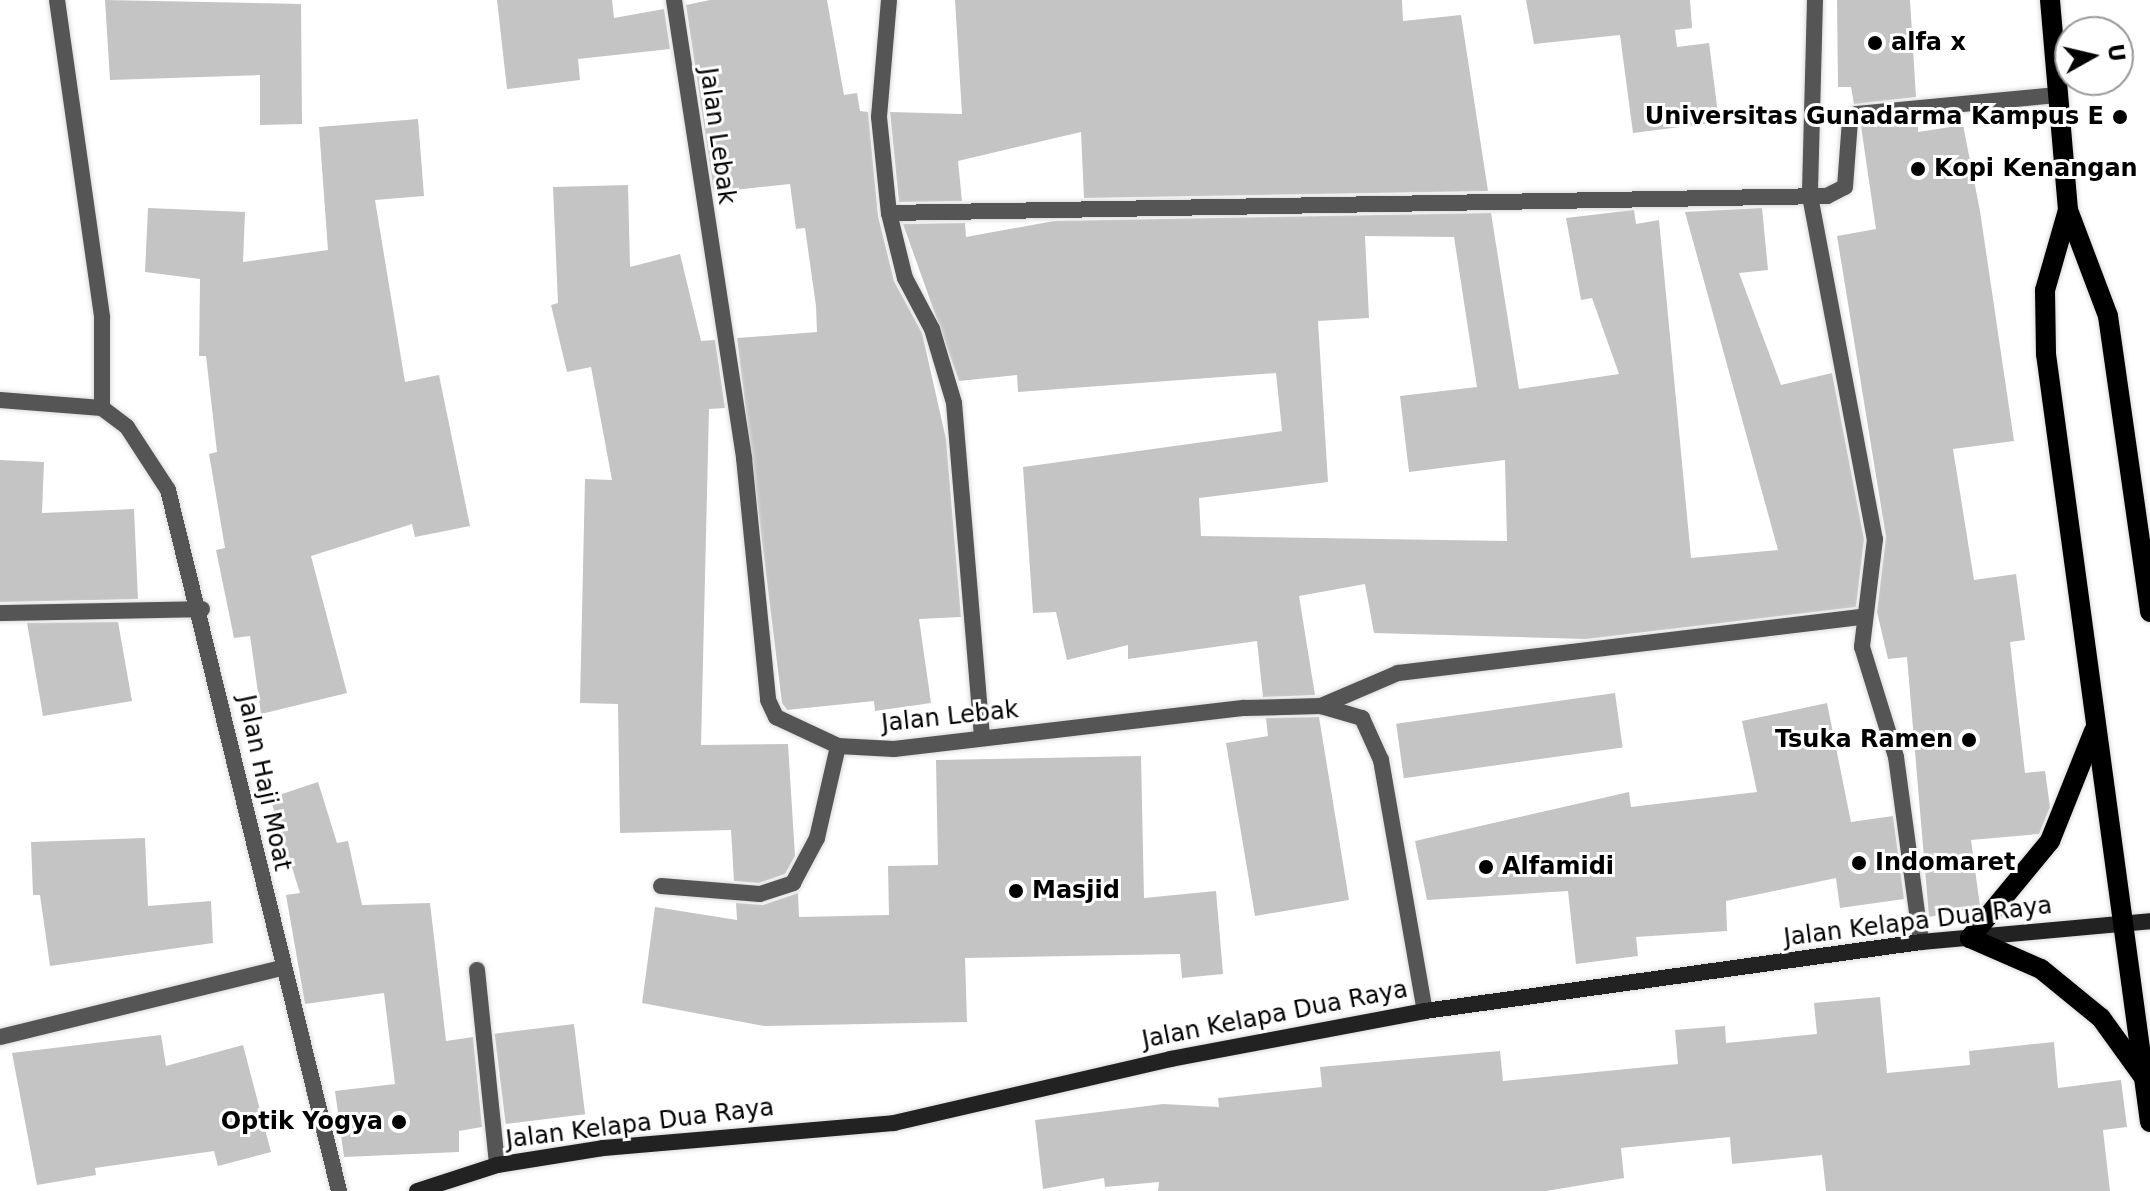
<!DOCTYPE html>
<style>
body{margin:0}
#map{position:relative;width:2150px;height:1191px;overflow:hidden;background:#fff;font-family:"DejaVu Sans",sans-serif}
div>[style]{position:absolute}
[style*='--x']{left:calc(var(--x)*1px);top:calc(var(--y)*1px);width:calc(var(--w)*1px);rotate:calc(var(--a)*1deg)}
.building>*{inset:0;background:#c4c4c4;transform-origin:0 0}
.roads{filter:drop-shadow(0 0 2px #dbdbdb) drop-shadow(0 0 2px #dbdbdb)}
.minor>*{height:16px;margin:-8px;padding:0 8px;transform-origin:8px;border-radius:8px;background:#555}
.secondary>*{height:16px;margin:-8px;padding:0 8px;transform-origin:8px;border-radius:8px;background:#222}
.primary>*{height:20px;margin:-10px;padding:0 10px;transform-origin:10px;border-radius:10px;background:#000}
.dots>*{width:22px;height:22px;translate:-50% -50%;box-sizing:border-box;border:4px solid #fff;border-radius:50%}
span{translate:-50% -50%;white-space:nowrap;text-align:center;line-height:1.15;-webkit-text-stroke:6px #fff;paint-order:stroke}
.poi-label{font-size:24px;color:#000;font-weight:700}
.left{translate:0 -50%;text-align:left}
.right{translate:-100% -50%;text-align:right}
.street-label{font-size:24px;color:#000}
.north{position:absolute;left:2054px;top:16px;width:80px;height:80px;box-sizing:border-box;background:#fff;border:2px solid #999;border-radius:50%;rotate:82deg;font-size:22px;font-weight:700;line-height:32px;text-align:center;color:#000}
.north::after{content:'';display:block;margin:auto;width:28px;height:36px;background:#000;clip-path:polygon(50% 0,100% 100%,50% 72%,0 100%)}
</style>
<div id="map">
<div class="building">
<div style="clip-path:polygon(105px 0,301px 4px,302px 124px,260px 125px,260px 75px,110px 80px)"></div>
<div style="clip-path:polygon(497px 0,612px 0,614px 18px,664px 9px,670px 49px,578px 59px,580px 80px,507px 89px)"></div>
<div style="clip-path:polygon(710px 0,827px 0,844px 95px,857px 93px,860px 111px,868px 112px,878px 216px,894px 281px,922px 333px,946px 439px,961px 617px,919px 619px,931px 703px,875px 711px,874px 701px,787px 710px,782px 703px,737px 338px,817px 332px,816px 306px,805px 228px,796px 229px,790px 184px,714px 192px,686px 5px)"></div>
<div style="clip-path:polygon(955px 0,1402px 0,1403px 21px,1461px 15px,1488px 191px,1084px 198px,1081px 132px,958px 161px,962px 201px,899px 202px,890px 112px,962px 114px)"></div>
<div style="clip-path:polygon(1526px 0,1690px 0,1692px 28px,1675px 30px,1677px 47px,1709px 43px,1719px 122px,1633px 133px,1620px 35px,1534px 44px)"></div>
<div style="clip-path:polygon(1837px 0,1910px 0,1916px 97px,1854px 104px,1851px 87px,1838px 87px)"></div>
<div style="clip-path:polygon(418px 119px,424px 196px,375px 200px,405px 382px,439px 375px,470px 526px,415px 537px,412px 524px,311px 556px,347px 693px,261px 714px,250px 636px,234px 638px,216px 550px,225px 548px,209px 454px,217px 452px,206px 356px,199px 356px,200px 279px,145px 272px,148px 208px,245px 212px,243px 262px,328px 250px,319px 127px)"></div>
<div style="clip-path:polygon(1918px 119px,1918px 132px,1963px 125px,1980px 211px,2014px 441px,1953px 449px,1974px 580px,2016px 574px,2025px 640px,2010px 642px,2025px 773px,2045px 771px,2050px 807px,2039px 834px,1971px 840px,1980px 906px,1929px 917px,1907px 657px,1888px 659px,1877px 612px,1886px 537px,1837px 236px,1876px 229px,1861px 126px)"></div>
<div style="clip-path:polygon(628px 185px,630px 267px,680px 254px,701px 341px,715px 340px,725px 408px,709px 409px,701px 745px,788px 744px,795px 856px,785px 874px,759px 883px,734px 881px,731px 830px,620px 833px,618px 704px,580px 703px,585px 479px,612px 480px,591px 367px,567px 372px,551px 305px,558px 303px,553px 187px)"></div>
<div style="clip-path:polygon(evenodd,1762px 208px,1768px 270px,1739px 273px,1781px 385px,1832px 373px,1864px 539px,1856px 607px,1586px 639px,1374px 633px,1365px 584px,1299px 596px,1315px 695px,1263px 697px,1257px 641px,1128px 659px,1128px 645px,1067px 660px,1056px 612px,1033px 613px,1023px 467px,1282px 431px,1276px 373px,1018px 392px,1017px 375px,959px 381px,903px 224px,965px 223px,966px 237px,1054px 221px,1491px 213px,1519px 389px,1619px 374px,1592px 298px,1581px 300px,1566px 218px,1634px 210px,1636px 224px,1659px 220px,1691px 558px,1778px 550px,1685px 212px,1762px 208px,1365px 236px,1454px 237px,1477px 387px,1400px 396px,1409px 472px,1505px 460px,1507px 541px,1201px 536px,1199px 498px,1328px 482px,1318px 321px,1369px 318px,1365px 236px)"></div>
<div style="clip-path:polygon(0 460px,44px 462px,42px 513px,134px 509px,138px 599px,0 602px)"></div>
<div style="clip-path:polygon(118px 622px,132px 701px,43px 716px,27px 623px)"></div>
<div style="left:1615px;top:693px;width:55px;height:221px;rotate:82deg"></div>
<div style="clip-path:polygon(1827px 703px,1851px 822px,1893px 816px,1904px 899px,1840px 908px,1836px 878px,1726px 901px,1727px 931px,1636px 937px,1638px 956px,1576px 964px,1568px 891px,1427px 900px,1415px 841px,1629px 792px,1631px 807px,1757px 792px,1742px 721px)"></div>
<div style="clip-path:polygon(1319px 717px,1349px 900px,1255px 916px,1226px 743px,1268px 736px,1266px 718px)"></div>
<div style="clip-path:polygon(1141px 756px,1144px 898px,1216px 891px,1223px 974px,1182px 978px,1180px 954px,965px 958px,967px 1022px,764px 1026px,642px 1003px,655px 907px,737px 920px,736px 903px,763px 905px,798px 893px,799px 917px,889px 915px,888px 866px,938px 865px,936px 760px)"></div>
<div style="clip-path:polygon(318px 782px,337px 843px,348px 841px,362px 905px,430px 903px,446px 1041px,473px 1037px,482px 1127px,459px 1131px,459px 1152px,344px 1157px,335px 1091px,395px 1084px,384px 993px,305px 1004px,286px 895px,300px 893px,270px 798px)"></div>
<div style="clip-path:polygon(145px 838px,148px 906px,211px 901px,213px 943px,50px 966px,40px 895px,33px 895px,31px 842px)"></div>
<div style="clip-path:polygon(1880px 997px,1887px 1073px,1970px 1065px,1969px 1051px,2054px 1042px,2058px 1088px,2121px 1080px,2127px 1127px,2103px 1130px,2110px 1191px,1826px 1191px,1822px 1155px,1732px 1164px,1730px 1137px,1621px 1148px,1624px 1178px,1546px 1191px,1158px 1191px,1159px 1182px,1105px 1187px,1104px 1178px,1043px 1189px,1035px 1120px,1163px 1104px,1219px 1107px,1218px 1098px,1322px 1087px,1320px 1067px,1364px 1063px,1500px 1051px,1503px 1081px,1678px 1064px,1675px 1030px,1725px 1026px,1726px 1043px,1817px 1034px,1814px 1003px)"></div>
<div style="left:574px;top:1024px;width:91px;height:80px;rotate:83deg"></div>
<div style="clip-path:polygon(161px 1035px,166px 1066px,243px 1045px,271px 1152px,218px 1166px,214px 1151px,95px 1168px,96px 1175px,37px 1185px,12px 1053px)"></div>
</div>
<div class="roads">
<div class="minor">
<div style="--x:57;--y:0;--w:321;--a:81.9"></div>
<div style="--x:102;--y:318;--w:90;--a:90"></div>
<div style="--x:674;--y:0;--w:463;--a:81.3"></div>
<div style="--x:744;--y:458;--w:243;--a:84.3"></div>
<div style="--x:768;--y:700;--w:19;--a:65"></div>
<div style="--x:776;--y:717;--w:68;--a:25.1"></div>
<div style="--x:838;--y:746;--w:56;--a:3.1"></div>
<div style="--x:894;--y:749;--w:353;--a:-6.7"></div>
<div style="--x:1245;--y:708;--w:76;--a:-1.5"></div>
<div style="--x:1321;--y:706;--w:43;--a:16.3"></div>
<div style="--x:1362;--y:718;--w:46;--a:65.7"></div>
<div style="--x:1381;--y:760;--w:255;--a:80.1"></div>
<div style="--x:889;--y:0;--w:117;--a:94.9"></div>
<div style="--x:879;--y:117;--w:97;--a:84.1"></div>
<div style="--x:889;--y:213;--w:67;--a:76.2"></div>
<div style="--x:905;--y:278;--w:58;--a:62.1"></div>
<div style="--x:932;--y:329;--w:77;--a:73.4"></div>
<div style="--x:954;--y:403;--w:336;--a:85.2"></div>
<div style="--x:1815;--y:0;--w:196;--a:91.5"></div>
<div style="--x:1810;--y:196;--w:349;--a:79.3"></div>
<div style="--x:1875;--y:539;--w:109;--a:96.9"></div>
<div style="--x:1862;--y:647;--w:115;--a:72.8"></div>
<div style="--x:1896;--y:757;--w:187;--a:82.3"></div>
<div style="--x:889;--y:213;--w:938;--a:-1.04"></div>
<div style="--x:1827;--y:196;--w:20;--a:-27"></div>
<div style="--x:1845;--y:187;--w:66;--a:-85.7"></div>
<div style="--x:1850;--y:121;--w:10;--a:-45"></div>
<div style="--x:1857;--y:114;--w:201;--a:-5.4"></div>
<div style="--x:0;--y:400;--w:102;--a:4.5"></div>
<div style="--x:102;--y:408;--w:31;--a:37"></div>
<div style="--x:127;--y:427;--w:75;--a:56.9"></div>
<div style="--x:168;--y:490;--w:722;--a:76.29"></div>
<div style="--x:0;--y:613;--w:202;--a:-1.1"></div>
<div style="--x:1321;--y:706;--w:84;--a:-23.2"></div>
<div style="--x:1398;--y:673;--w:466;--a:-6.9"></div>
<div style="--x:661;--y:886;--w:99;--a:4.6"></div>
<div style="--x:760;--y:894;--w:35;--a:-18"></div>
<div style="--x:793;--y:883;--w:51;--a:-61.9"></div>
<div style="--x:817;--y:838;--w:94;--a:-77.1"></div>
<div style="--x:477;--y:970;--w:196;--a:84.1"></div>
<div style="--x:0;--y:1037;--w:288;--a:-13.8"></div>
</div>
<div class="secondary">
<div style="--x:417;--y:1191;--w:84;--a:-18"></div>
<div style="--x:497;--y:1165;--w:107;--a:-9.1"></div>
<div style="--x:603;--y:1148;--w:292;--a:-4.9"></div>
<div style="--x:894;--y:1123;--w:284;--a:-13"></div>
<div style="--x:1171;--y:1059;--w:258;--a:-10.7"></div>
<div style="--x:1425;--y:1011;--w:501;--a:-7.92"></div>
<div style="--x:1921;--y:942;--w:230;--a:-5.2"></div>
</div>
<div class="primary">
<div style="--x:2050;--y:0;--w:211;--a:85.1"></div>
<div style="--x:2068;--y:210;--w:113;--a:69.3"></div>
<div style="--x:2108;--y:316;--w:299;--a:81.9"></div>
<div style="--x:2068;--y:210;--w:83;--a:106"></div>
<div style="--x:2045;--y:290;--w:64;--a:89.1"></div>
<div style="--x:2046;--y:354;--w:775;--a:82.29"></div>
<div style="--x:2094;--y:731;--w:118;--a:111.8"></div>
<div style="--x:2050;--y:841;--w:126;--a:129.5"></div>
<div style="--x:1970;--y:938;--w:77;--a:23.6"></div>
<div style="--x:2041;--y:969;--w:77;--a:39.2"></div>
<div style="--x:2101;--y:1018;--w:75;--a:54.2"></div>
</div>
</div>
<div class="dots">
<div style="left:1875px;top:43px;background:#000"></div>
<div style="left:2120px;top:117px;background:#000"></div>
<div style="left:1918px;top:169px;background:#000"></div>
<div style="left:1969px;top:740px;background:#000"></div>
<div style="left:1859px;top:863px;background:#000"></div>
<div style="left:1486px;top:867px;background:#000"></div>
<div style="left:1016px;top:891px;background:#000"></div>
<div style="left:399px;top:1122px;background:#000"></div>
</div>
<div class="poi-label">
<span class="left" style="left:1891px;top:43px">alfa x</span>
<span class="right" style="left:2104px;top:117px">Universitas Gunadarma Kampus E</span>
<span class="left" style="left:1934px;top:169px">Kopi Kenangan</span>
<span class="right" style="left:1953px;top:740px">Tsuka Ramen</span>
<span class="left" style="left:1875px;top:863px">Indomaret</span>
<span class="left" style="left:1502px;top:867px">Alfamidi</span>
<span class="left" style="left:1032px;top:891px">Masjid</span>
<span class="right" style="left:383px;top:1122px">Optik Yogya</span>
</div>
<div class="street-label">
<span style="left:717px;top:136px;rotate:82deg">Jalan Lebak</span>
<span style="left:950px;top:717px;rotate:-6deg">Jalan Lebak</span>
<span style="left:264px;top:783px;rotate:78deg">Jalan Haji Moat</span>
<span style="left:1918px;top:922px;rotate:-7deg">Jalan Kelapa Dua Raya</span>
<span style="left:1275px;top:1015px;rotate:-11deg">Jalan Kelapa Dua Raya</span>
<span style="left:640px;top:1124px;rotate:-7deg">Jalan Kelapa Dua Raya</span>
</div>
<div class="north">U</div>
</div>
